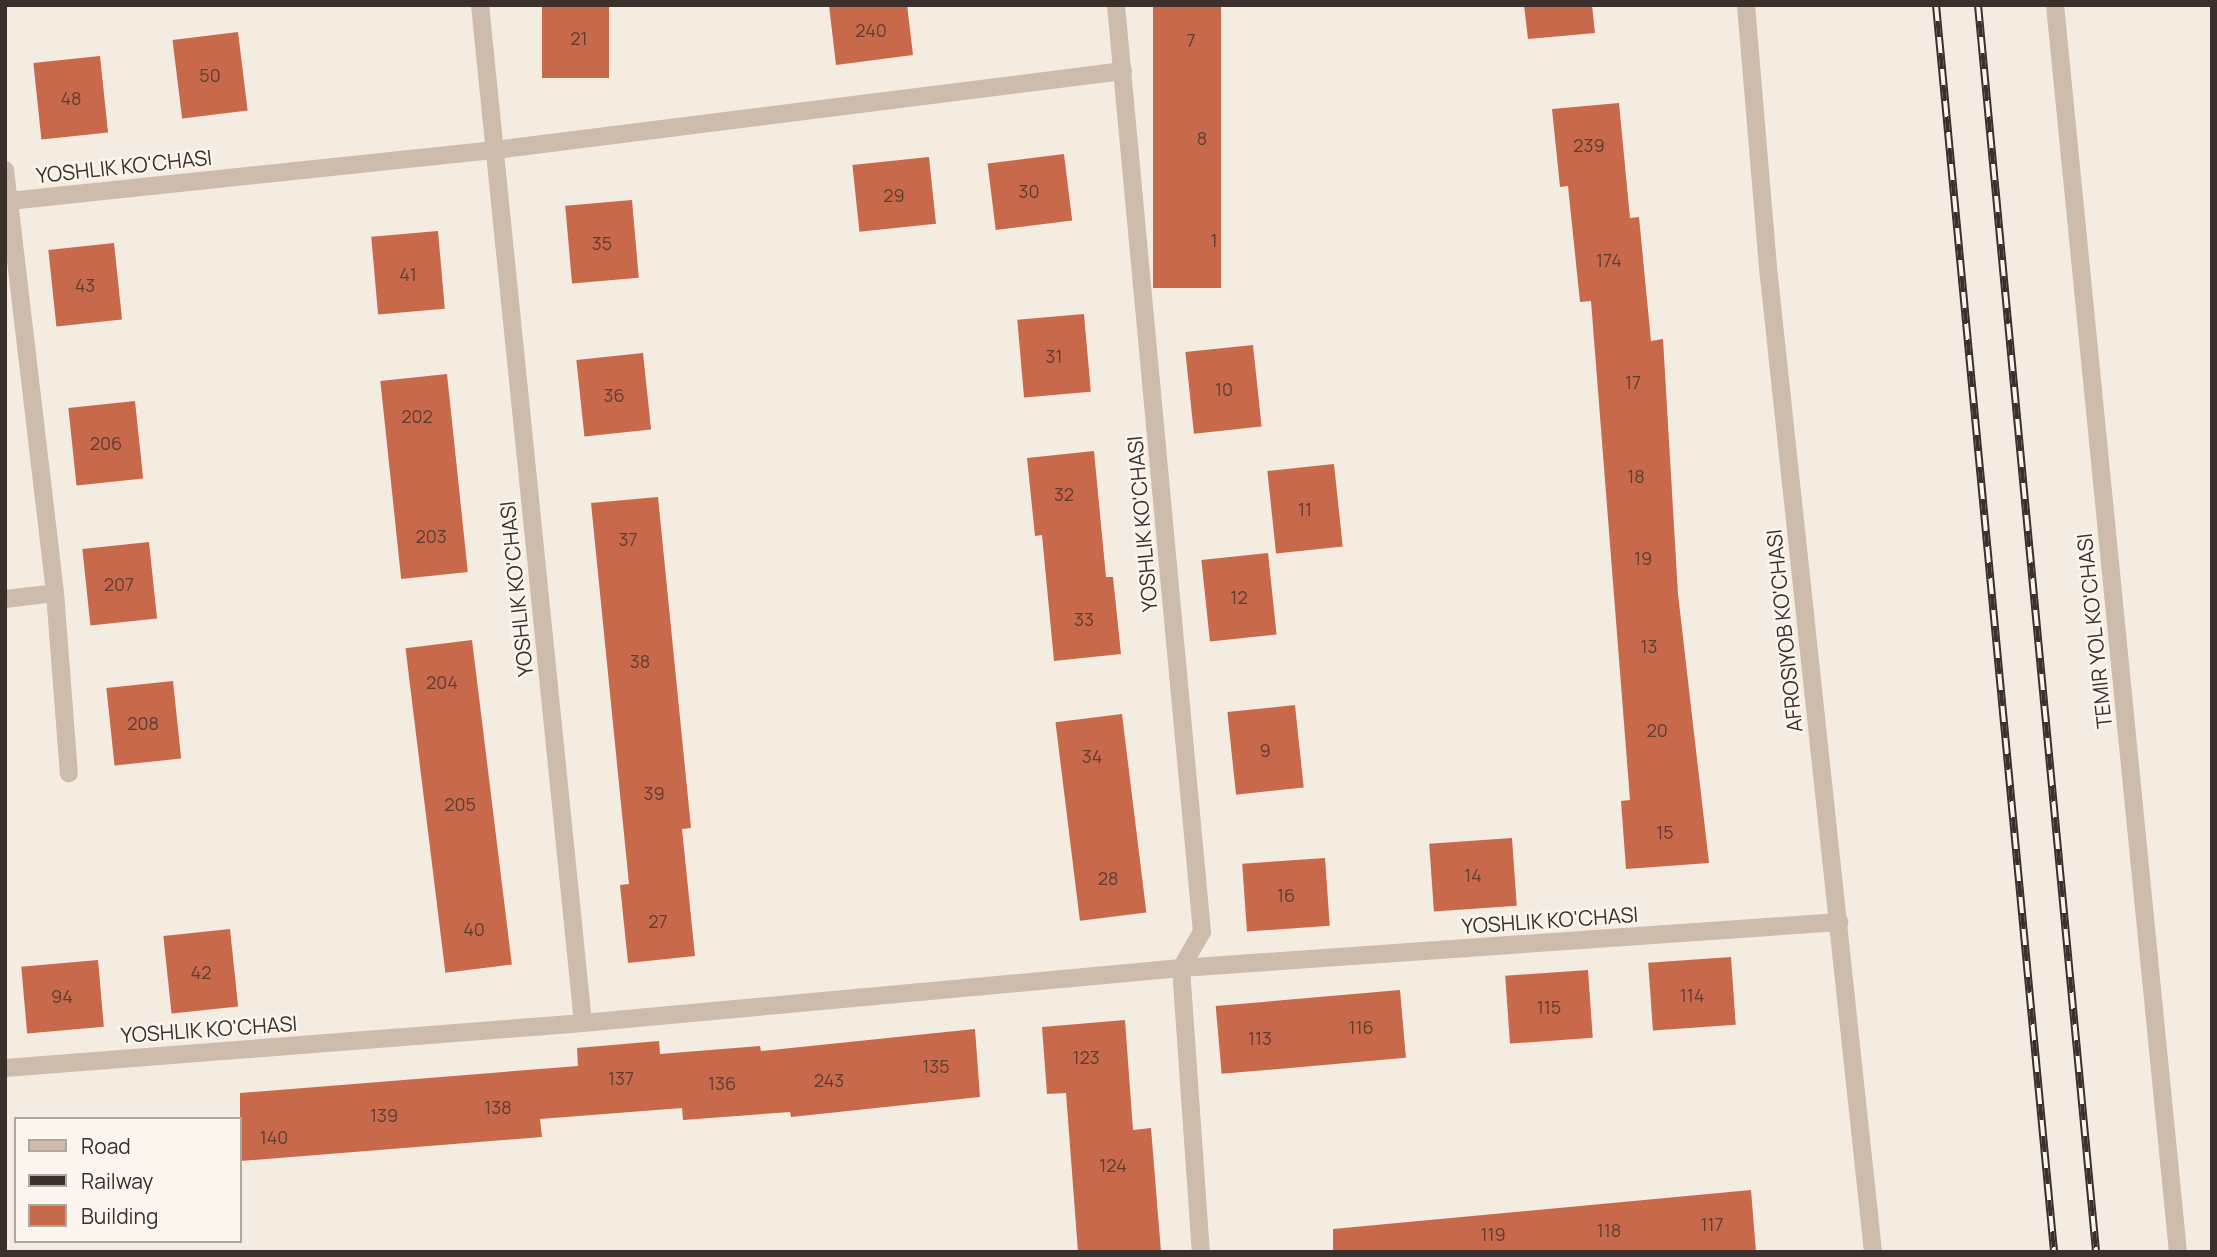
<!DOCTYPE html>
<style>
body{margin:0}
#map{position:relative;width:2217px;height:1257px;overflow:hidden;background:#f4ebe1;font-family:Manrope,sans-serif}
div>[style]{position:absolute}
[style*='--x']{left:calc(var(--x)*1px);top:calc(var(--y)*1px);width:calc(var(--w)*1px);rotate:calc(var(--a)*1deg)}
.building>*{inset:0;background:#c8694b;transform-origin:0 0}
.minor>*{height:18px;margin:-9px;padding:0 9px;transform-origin:9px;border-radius:9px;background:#cdbbac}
.tertiary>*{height:18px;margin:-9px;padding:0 9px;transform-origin:9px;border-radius:9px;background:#cdbbac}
.rail>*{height:8px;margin-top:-4px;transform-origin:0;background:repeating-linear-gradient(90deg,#fbf5ee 0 16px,#3b302b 0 32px);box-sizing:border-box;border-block:2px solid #3b302b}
span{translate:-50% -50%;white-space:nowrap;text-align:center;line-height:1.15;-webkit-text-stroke:5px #fbf5ee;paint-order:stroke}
.number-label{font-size:18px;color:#5e3e33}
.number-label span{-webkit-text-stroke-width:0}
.street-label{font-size:21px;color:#3b302b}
.frame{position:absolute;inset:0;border:7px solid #3b302b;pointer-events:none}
.legend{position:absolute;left:14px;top:1117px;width:228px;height:126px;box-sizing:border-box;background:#fbf5ee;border:2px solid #aea6a0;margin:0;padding:9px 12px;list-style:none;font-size:21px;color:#3b302b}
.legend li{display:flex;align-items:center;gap:14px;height:35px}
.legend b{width:35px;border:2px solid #aea6a0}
</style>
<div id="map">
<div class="building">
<div style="left:542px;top:5px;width:67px;height:73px"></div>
<div style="clip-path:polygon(829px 5px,907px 5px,913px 55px,836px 65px)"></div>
<div style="left:1153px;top:5px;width:68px;height:283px"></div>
<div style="clip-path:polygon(1524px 5px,1592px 5px,1595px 33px,1528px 39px)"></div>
<div style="left:238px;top:32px;width:79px;height:66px;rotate:83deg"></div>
<div style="left:100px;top:56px;width:77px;height:67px;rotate:84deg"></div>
<div style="clip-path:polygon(1619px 103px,1630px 218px,1639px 217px,1651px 341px,1663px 339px,1678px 594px,1709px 863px,1626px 869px,1621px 801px,1630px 800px,1591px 301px,1580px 302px,1568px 186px,1560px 187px,1552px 109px)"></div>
<div style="left:1064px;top:154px;width:67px;height:77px;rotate:83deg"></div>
<div style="left:929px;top:157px;width:67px;height:77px;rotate:84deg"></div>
<div style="left:632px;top:200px;width:78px;height:67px;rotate:85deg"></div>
<div style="left:438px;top:231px;width:78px;height:67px;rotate:85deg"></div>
<div style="left:114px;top:243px;width:77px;height:66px;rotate:84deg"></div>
<div style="left:1084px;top:314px;width:78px;height:67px;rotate:85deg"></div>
<div style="left:1253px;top:345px;width:82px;height:68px;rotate:84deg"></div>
<div style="left:643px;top:353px;width:77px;height:67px;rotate:84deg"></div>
<div style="left:447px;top:374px;width:199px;height:67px;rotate:84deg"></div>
<div style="left:135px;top:401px;width:78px;height:67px;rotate:84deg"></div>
<div style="clip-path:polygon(1094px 451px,1106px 577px,1113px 577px,1121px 654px,1054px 661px,1042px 535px,1035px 536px,1027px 458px)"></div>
<div style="left:1334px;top:464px;width:83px;height:67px;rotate:84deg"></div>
<div style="clip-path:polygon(658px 497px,691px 828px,682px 829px,695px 956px,628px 963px,620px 885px,629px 884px,591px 503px)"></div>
<div style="left:149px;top:542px;width:77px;height:67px;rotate:84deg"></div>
<div style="left:1268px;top:553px;width:82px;height:67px;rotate:84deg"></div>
<div style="left:472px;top:640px;width:327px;height:67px;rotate:83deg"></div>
<div style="left:173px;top:681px;width:78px;height:67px;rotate:84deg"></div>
<div style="left:1295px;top:705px;width:83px;height:68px;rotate:84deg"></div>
<div style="left:1122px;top:714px;width:200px;height:67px;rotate:83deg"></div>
<div style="left:1512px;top:838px;width:68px;height:83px;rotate:86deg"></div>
<div style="left:1325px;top:858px;width:68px;height:83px;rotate:86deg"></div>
<div style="left:230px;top:929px;width:78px;height:67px;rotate:84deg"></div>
<div style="left:1731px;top:957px;width:68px;height:83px;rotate:86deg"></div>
<div style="left:98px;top:960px;width:67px;height:77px;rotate:85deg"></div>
<div style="left:1588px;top:970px;width:68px;height:83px;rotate:86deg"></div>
<div style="left:1400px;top:990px;width:68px;height:185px;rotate:85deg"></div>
<div style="clip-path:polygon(1125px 1020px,1133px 1130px,1151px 1128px,1161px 1252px,1078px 1252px,1066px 1093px,1047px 1094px,1042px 1027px)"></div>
<div style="clip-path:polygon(975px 1029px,980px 1097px,791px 1117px,790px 1112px,683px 1120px,682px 1108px,540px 1119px,542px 1137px,240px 1161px,240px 1093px,578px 1066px,577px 1048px,659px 1041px,660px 1054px,760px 1046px,761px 1051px)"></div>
<div style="clip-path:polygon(1751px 1190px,1756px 1252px,1333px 1252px,1333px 1229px)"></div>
</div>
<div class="minor">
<div style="--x:480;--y:5;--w:1023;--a:84.22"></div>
<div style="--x:1116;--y:5;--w:931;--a:84.7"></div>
<div style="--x:1202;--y:932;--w:42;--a:120.3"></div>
<div style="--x:1181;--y:968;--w:285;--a:86"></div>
<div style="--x:2055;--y:5;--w:1253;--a:84.37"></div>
<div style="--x:5;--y:170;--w:31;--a:83"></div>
<div style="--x:9;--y:201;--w:489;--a:-6"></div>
<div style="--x:495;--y:150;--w:633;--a:-7.17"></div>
<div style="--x:9;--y:201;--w:395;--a:83.3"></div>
<div style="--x:55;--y:593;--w:181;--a:85.6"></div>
<div style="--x:5;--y:599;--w:50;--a:-6.8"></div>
<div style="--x:5;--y:1068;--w:580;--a:-4.45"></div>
<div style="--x:583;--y:1023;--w:601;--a:-5.25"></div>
<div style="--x:1181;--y:968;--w:660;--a:-4"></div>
</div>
<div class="tertiary">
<div style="--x:1746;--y:5;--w:273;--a:85.2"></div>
<div style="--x:1769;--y:277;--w:981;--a:83.91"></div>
</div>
<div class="rail">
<div style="--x:1936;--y:5;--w:1253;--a:84.59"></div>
<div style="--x:1978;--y:5;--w:1253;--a:84.59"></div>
</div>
<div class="number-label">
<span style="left:871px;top:30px">240</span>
<span style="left:579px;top:38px">21</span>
<span style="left:1191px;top:40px">7</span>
<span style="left:210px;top:75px">50</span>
<span style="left:71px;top:98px">48</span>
<span style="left:1202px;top:138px">8</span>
<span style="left:1589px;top:145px">239</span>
<span style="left:1029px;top:191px">30</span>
<span style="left:894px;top:195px">29</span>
<span style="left:1214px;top:240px">1</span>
<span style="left:602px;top:243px">35</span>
<span style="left:1609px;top:260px">174</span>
<span style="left:408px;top:274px">41</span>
<span style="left:85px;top:285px">43</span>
<span style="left:1054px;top:356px">31</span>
<span style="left:1633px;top:382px">17</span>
<span style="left:1224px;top:389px">10</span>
<span style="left:614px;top:395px">36</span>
<span style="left:417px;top:416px">202</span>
<span style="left:106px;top:443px">206</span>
<span style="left:1636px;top:476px">18</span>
<span style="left:1064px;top:494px">32</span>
<span style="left:1305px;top:509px">11</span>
<span style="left:431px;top:536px">203</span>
<span style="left:628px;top:539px">37</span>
<span style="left:1643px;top:558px">19</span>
<span style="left:119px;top:584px">207</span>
<span style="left:1239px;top:597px">12</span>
<span style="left:1084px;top:619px">33</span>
<span style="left:1649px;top:646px">13</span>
<span style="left:640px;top:661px">38</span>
<span style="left:442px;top:682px">204</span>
<span style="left:143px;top:723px">208</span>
<span style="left:1657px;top:730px">20</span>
<span style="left:1265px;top:750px">9</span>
<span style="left:1092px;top:756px">34</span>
<span style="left:654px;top:793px">39</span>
<span style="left:460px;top:804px">205</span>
<span style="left:1665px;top:832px">15</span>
<span style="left:1473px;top:875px">14</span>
<span style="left:1108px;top:878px">28</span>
<span style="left:1286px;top:895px">16</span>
<span style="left:658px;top:921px">27</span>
<span style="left:474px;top:929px">40</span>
<span style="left:201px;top:972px">42</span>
<span style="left:1692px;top:995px">114</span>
<span style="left:62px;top:996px">94</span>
<span style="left:1549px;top:1007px">115</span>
<span style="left:1361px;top:1027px">116</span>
<span style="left:1260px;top:1038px">113</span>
<span style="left:1086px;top:1057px">123</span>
<span style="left:936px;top:1066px">135</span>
<span style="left:621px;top:1078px">137</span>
<span style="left:829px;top:1080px">243</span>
<span style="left:722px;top:1083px">136</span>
<span style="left:498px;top:1107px">138</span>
<span style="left:384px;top:1115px">139</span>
<span style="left:274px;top:1137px">140</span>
<span style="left:1113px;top:1165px">124</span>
<span style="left:1712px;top:1224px">117</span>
<span style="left:1609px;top:1230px">118</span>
<span style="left:1493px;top:1234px">119</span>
</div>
<div class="street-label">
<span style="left:124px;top:166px;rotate:-6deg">YOSHLIK KO'CHASI</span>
<span style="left:1142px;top:524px;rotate:-95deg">YOSHLIK KO'CHASI</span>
<span style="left:516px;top:589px;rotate:-96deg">YOSHLIK KO'CHASI</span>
<span style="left:1784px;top:631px;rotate:-96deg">AFROSIYOB KO'CHASI</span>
<span style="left:2094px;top:631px;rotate:-96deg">TEMIR YOL KO'CHASI</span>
<span style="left:1550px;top:920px;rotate:-4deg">YOSHLIK KO'CHASI</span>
<span style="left:209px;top:1029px;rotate:-4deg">YOSHLIK KO'CHASI</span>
</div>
<div class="frame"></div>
<ul class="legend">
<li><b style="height:9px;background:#cdbbac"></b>Road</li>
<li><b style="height:9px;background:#3b302b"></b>Railway</li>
<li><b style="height:19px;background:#c8694b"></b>Building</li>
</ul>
</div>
